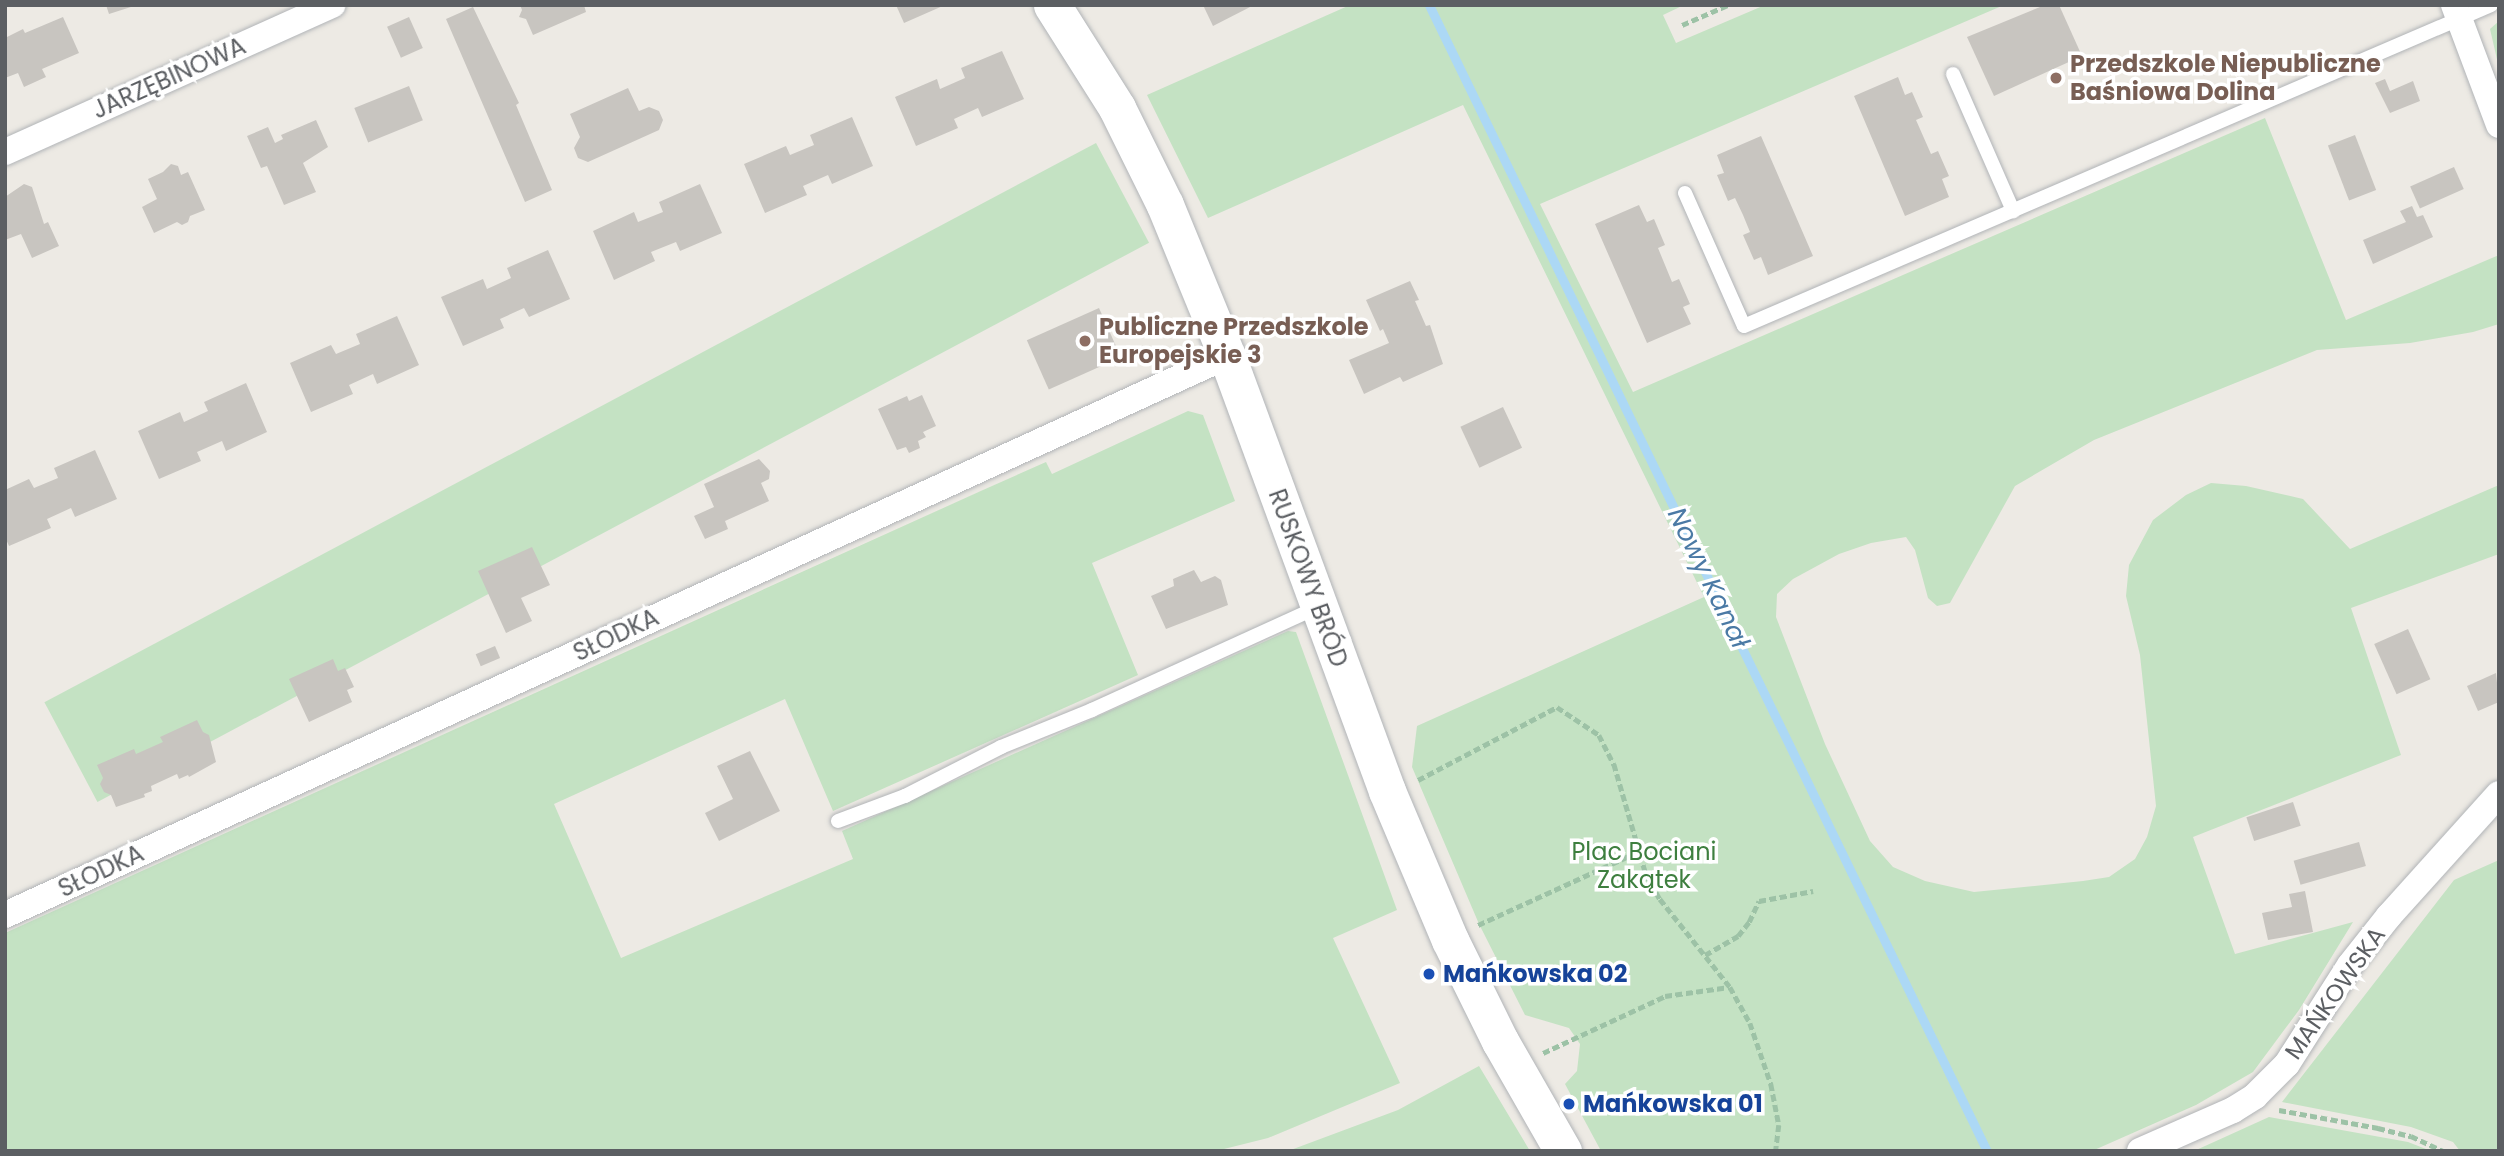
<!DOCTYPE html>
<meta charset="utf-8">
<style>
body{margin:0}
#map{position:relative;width:2504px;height:1156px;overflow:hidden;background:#edeae4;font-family:Poppins,sans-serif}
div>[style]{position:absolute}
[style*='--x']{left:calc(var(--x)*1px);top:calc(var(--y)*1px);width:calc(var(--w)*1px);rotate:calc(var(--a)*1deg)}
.green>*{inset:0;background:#c4e2c3;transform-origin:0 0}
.stream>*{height:9px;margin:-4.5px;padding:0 4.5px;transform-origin:4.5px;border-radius:4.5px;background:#acd8f5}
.building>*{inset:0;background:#c8c5c0;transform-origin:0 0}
.path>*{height:4.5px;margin-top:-2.25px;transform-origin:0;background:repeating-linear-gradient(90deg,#9dc2a6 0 7px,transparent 0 10.5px)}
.roads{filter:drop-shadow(0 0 2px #b1b4b7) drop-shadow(0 0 2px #b1b4b7)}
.lane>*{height:14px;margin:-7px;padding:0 7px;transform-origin:7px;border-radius:7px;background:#fff}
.street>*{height:26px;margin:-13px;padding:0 13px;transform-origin:13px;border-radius:13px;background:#fff}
.secondary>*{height:37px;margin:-18.5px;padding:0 18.5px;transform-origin:18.5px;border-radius:18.5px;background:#fff}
.dots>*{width:19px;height:19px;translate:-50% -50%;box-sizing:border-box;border:4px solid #fff;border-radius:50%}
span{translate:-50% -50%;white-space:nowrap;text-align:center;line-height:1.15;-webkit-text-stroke:7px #fff;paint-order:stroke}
.education-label{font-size:24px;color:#785e54;font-weight:700}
.left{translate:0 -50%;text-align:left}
.street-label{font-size:24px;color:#5c5f63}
.park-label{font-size:24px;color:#3e7f3f}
.transit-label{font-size:24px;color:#164399;font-weight:700}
.water-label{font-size:26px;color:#4b7aa5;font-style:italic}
.frame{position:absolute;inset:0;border:7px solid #5c5f63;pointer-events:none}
</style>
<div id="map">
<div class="green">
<div style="clip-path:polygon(1350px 5px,1684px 5px,1663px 15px,1676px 43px,1765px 5px,2004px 5px,1540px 204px,1633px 392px,2265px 118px,2346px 320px,2499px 255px,2499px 324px,2473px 332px,2410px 343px,2317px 350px,2094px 440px,2015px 486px,1950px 603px,1937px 606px,1928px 598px,1915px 550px,1906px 537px,1871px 543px,1839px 554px,1793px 579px,1777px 594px,1776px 617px,1825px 744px,1870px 841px,1893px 867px,1925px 881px,1974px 892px,2083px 881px,2109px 877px,2135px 859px,2147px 837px,2156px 806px,2140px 655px,2126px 596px,2129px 565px,2153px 520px,2186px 495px,2211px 483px,2246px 486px,2303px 499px,2350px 549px,2499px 485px,2499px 554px,2351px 608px,2401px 755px,2193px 837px,2235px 954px,2353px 922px,2299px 1010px,2253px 1072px,2196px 1105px,2092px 1151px,1601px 1151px,1565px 1084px,1577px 1071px,1580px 1044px,1569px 1028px,1525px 1015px,1479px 924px,1412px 767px,1417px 726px,1704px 597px,1463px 105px,1208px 218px,1147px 95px)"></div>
<div style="clip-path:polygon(2499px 21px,2499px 68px,2490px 29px)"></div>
<div style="left:1096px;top:143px;width:113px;height:1191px;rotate:62deg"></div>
<div style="clip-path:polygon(1188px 411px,1203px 415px,1235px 501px,1092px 563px,1138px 675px,833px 811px,785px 699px,554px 804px,621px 958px,853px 859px,842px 831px,1288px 631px,1296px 632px,1397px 910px,1333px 938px,1400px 1083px,1268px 1138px,1216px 1151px,5px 1151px,5px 933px,983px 490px,1046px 462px,1052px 474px)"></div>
<div style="clip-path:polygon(2499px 860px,2499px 1151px,2460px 1151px,2453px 1142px,2411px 1127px,2282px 1102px,2454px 880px)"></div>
<div style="clip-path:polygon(1479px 1066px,1530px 1151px,1288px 1151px,1398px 1110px)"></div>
<div style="clip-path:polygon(2269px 1117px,2408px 1142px,2431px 1151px,2194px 1151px)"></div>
</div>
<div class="stream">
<div style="--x:1429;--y:5;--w:1275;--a:64.04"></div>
</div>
<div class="building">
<div style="clip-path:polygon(106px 5px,134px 5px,134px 6px,109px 14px)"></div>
<div style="clip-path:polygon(520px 5px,584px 5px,586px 12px,533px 35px,526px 19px,519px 17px,522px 10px)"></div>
<div style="clip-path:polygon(896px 5px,945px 5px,904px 23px)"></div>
<div style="clip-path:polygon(1203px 5px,1254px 5px,1213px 26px)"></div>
<div style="clip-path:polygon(2045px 5px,2059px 5px,2082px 56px,1994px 96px,1967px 37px)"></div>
<div style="clip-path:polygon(473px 7px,519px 103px,516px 105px,552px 190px,525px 202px,446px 19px)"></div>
<div style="clip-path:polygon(63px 17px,79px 53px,42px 69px,46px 77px,24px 87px,18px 73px,5px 78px,5px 38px,23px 29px,25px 33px)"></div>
<div style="left:409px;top:17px;width:34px;height:24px;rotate:66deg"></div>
<div style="clip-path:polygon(1002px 51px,1024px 99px,982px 117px,978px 108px,954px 119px,958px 128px,916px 146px,895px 97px,937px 79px,940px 89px,965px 78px,961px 68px)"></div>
<div style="clip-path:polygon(1898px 77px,1905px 95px,1912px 92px,1923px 117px,1916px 120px,1931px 154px,1938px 151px,1949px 176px,1942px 179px,1949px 197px,1905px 216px,1854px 96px)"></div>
<div style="clip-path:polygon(2385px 79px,2390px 91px,2413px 81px,2420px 101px,2390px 113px,2375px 83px)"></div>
<div style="left:409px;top:86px;width:37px;height:59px;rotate:68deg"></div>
<div style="clip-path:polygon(628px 88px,639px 111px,649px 107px,659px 111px,663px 120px,659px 130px,588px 162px,578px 158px,574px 148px,580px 137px,570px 114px)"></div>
<div style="clip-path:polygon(852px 117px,873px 166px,832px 184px,828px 175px,803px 186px,807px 195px,765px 213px,744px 164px,786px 146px,790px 155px,814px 145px,810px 135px)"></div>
<div style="clip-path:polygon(316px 120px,328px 147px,303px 163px,316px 192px,284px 205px,267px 166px,261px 168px,247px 136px,268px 127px,275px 143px,283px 139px,281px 135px)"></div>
<div style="left:2355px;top:135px;width:59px;height:29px;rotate:69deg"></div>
<div style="clip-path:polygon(1761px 136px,1813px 256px,1768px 275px,1761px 257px,1754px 260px,1743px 235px,1750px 232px,1743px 215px,1735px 198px,1728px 201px,1717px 175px,1724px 173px,1717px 155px)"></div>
<div style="clip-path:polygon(171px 164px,178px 166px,181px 175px,188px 172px,205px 210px,190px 216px,188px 222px,182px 225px,177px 222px,154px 233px,142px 207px,157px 199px,148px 179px,163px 172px)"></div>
<div style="left:2454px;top:167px;width:24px;height:48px;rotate:66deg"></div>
<div style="clip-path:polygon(24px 184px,32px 187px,44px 224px,48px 222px,59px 246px,32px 258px,21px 234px,5px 240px,5px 197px)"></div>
<div style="clip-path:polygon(700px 184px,722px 233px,680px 251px,676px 242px,651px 252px,655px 261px,614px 280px,593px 231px,634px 212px,638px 222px,663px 212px,659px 202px)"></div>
<div style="clip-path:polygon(1639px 205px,1647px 222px,1654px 219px,1665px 245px,1658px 248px,1672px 282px,1679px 279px,1690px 304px,1683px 307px,1691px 324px,1647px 343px,1595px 224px)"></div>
<div style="clip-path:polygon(2412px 206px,2417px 217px,2423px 215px,2433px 237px,2373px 264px,2363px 240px,2406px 222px,2400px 211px)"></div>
<div style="clip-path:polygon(548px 250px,570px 299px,529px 317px,524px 308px,500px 319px,504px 328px,463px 346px,441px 297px,483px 279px,487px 289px,498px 284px,511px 278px,507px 268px)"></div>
<div style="clip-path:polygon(1410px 281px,1419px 300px,1415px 301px,1426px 326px,1430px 325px,1443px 364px,1403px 382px,1400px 377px,1364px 394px,1349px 360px,1389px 343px,1383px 329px,1380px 331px,1366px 300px)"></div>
<div style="left:1099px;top:308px;width:54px;height:79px;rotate:66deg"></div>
<div style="clip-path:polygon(397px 316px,419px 365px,377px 384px,373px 374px,349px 385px,353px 394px,311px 412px,290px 363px,331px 345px,336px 354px,360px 344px,356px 334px)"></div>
<div style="clip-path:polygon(246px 383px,267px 432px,226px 451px,222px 441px,197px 452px,201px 461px,159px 479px,138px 431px,180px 412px,184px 422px,195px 417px,208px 411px,204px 402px)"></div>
<div style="clip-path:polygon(922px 395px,936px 426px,923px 432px,926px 437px,918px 441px,920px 448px,909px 453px,906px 447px,897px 450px,878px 409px,907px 396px,909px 401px)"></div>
<div style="left:1503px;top:407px;width:45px;height:47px;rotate:65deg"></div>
<div style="clip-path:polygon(95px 450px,117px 499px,75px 517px,71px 508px,47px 519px,51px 528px,9px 546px,5px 537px,5px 490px,29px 479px,34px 488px,58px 478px,54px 468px)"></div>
<div style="clip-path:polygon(759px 459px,770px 471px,769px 479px,761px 483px,769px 501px,725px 521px,728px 529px,705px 539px,694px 516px,714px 507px,704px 484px)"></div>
<div style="clip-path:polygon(532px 547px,550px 585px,521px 598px,532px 621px,506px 633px,478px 571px)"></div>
<div style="clip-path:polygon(1194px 570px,1201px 582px,1215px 576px,1221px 580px,1228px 605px,1166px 629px,1151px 596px,1174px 586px,1173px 579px)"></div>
<div style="left:2408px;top:629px;width:55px;height:37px;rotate:66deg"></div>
<div style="left:495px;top:646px;width:13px;height:21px;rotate:67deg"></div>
<div style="clip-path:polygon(333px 659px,338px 671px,345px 668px,354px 687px,347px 690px,352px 702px,309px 722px,289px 679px)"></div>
<div style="clip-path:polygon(2496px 673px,2499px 702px,2478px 711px,2467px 686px)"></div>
<div style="clip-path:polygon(197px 720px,203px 732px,209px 735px,216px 762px,189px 777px,188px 775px,179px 779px,177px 774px,151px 786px,152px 791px,144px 794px,145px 797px,116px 807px,111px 795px,104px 792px,100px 784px,103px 778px,97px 765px,134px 749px,136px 754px,163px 742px,160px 737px)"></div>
<div style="clip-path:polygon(750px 751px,780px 811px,719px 841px,705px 813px,733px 799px,717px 766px)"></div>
<div style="left:2293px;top:802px;width:25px;height:49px;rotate:72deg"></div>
<div style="left:2359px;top:842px;width:25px;height:68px;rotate:74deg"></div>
<div style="clip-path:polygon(2305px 891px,2313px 932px,2268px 940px,2262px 913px,2292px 907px,2289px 894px)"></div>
</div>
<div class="path">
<div style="--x:1682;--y:25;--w:50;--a:-23.5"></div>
<div style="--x:1418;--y:780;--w:157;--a:-27.7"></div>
<div style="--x:1557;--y:707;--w:50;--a:33.7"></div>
<div style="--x:1599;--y:735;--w:33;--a:63"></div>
<div style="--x:1614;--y:764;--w:115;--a:73.8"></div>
<div style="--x:1646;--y:874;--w:29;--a:61"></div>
<div style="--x:1660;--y:899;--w:112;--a:51.5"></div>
<div style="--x:1730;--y:987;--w:41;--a:60.9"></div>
<div style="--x:1750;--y:1023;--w:65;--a:71"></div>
<div style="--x:1771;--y:1084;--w:42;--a:79"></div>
<div style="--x:1779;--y:1125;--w:26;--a:97"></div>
<div style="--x:1478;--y:925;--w:178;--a:-24.6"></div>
<div style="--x:1705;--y:955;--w:38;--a:-30"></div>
<div style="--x:1738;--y:936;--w:18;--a:-52"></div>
<div style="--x:1749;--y:922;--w:23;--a:-65"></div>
<div style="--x:1759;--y:901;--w:55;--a:-10.5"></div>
<div style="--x:1543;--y:1053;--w:135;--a:-25"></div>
<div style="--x:1665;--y:996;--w:65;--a:-8"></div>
<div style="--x:2279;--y:1110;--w:101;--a:10.3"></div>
<div style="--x:2378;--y:1128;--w:34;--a:14"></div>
<div style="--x:2411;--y:1136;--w:35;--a:25"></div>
</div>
<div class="roads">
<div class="lane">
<div style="--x:1953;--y:74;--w:150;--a:66.3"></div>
<div style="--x:1685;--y:193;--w:145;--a:66.1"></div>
<div style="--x:1744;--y:326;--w:813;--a:-23.25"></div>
<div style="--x:838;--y:821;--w:72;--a:-20.5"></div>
<div style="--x:905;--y:796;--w:108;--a:-27"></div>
<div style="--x:1001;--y:747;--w:98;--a:-22.1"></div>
<div style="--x:1092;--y:710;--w:248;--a:-24.5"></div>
</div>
<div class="street">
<div style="--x:2454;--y:5;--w:128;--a:69.4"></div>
<div style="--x:5;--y:152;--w:359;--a:-24.2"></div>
<div style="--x:5;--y:915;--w:1344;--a:-24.58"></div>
<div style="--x:2140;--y:1151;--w:102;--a:-23.8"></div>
<div style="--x:2233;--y:1110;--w:26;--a:-32"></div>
<div style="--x:2255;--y:1096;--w:45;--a:-45"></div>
<div style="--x:2287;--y:1064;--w:117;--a:-57.5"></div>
<div style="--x:2350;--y:965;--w:63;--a:-51.5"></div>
<div style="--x:2389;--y:916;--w:164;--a:-48"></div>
</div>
<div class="secondary">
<div style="--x:1052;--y:5;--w:122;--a:57.7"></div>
<div style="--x:1117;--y:108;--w:108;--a:63.7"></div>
<div style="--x:1165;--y:205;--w:163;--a:67.7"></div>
<div style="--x:1227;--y:356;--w:463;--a:69.8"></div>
<div style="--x:1387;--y:791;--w:162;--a:67.1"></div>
<div style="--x:1450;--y:940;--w:113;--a:63.7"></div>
<div style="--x:1500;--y:1041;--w:127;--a:60.2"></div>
</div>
</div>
<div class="dots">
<div style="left:2056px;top:78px;background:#8d6e63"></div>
<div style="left:1085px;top:341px;background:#8d6e63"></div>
<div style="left:1429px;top:974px;background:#1a4fb4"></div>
<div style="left:1569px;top:1104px;background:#1a4fb4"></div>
</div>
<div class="education-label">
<span class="left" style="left:2070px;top:78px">Przedszkole Niepubliczne<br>Baśniowa Dolina</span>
<span class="left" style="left:1099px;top:341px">Publiczne Przedszkole<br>Europejskie 3</span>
</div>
<div class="street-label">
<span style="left:169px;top:78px;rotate:-24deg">JARZĘBINOWA</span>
<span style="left:1308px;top:578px;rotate:70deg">RUSKOWY BRÓD</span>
<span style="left:616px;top:635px;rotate:-25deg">SŁODKA</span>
<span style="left:101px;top:871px;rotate:-25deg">SŁODKA</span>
<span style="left:2335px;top:993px;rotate:-55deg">MAŃKOWSKA</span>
</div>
<div class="park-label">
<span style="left:1644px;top:866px">Plac Bociani<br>Zakątek</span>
</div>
<div class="transit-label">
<span class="left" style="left:1443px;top:974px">Mańkowska 02</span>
<span class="left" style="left:1583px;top:1104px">Mańkowska 01</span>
</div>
<div class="water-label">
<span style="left:1708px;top:578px;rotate:64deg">Nowy Kanał</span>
</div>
<div class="frame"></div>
</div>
